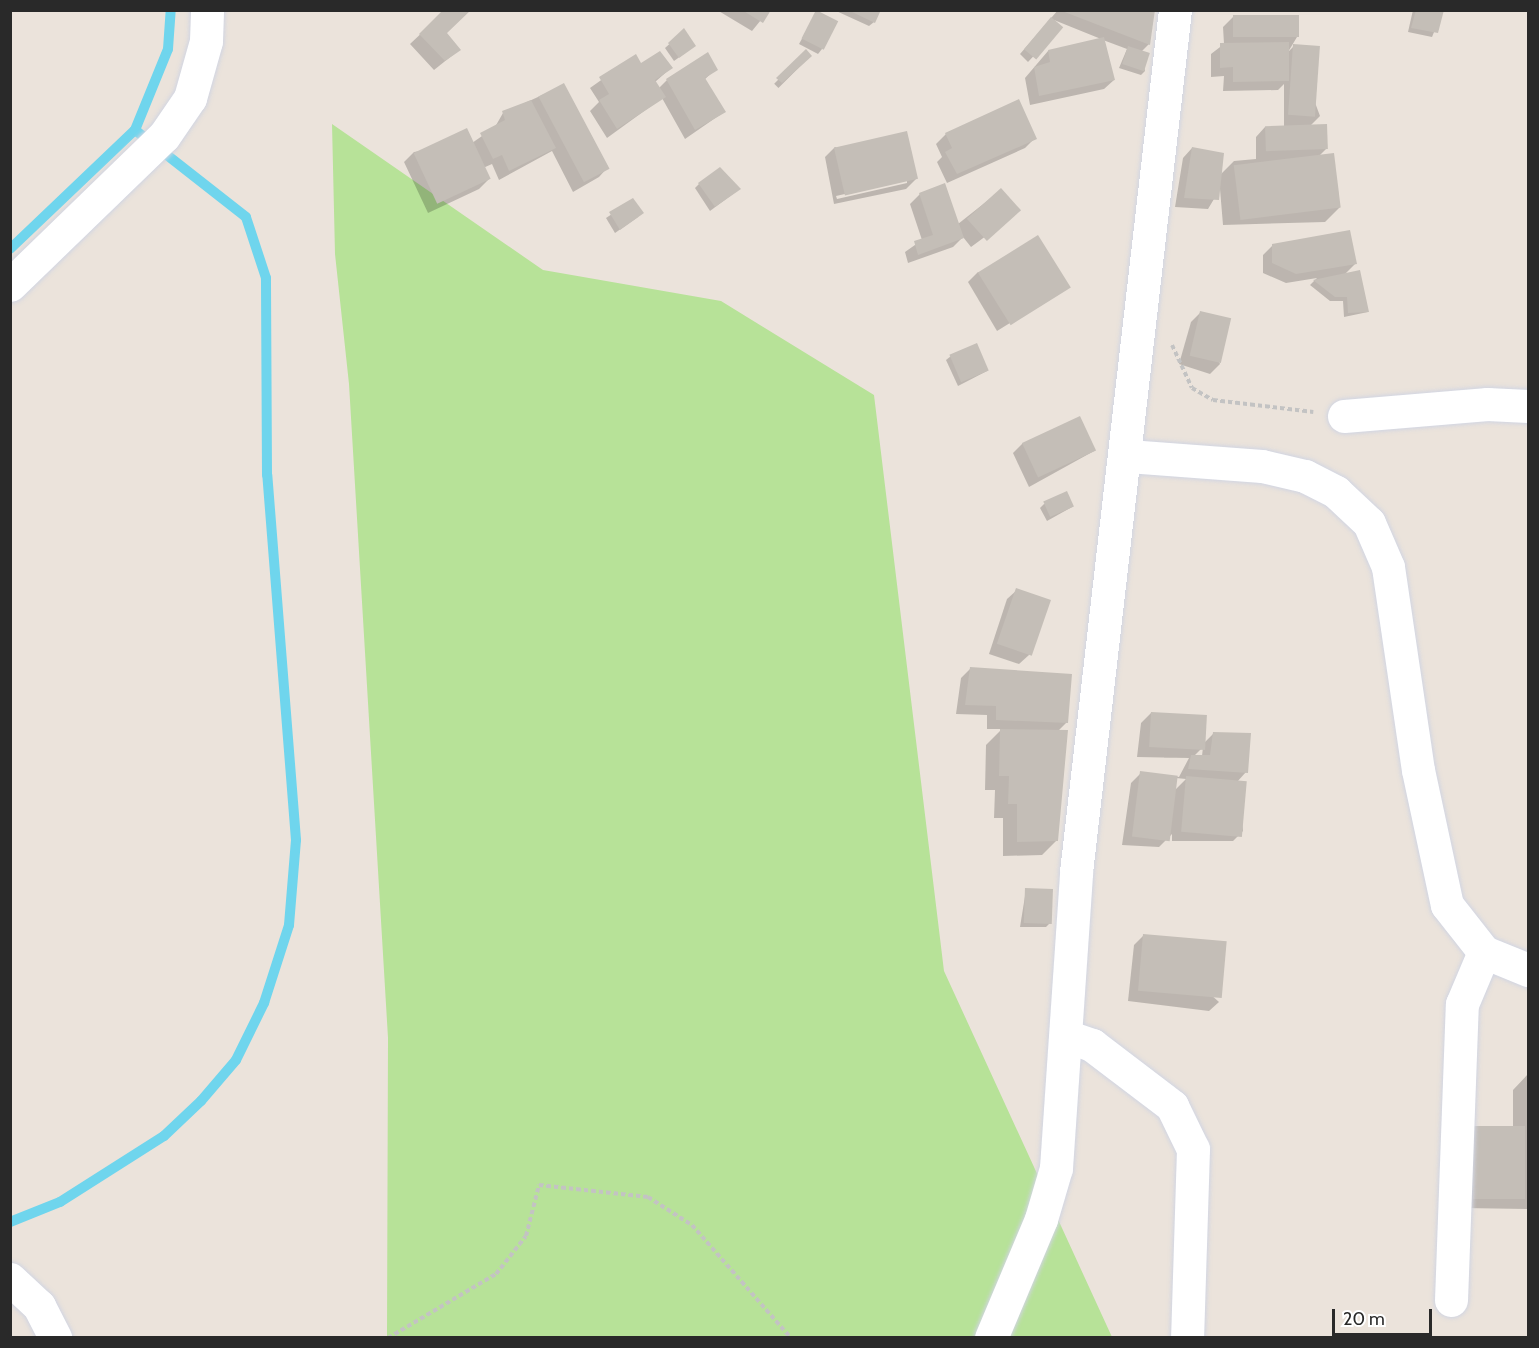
<!DOCTYPE html>
<style>
body{margin:0}
#map{position:relative;width:1539px;height:1348px;overflow:hidden;background:#ebe3db;font-family:Cabin,sans-serif}
div>[style]{position:absolute}
[style*='--x']{left:calc(var(--x)*1px);top:calc(var(--y)*1px);width:calc(var(--w)*1px);rotate:calc(var(--a)*1deg)}
.green>*{inset:0;background:#b7e298}
.shadow>*{inset:0;background:#0003;transform-origin:0 0}
.stream>*{height:10px;margin:-5px;padding:0 5px;transform-origin:5px;border-radius:5px;background:#6fd5ed}
.building>*{inset:0;background:#c4beb7;transform-origin:0 0}
.path>*{height:4px;margin-top:-2px;transform-origin:0;background:repeating-linear-gradient(90deg,#c3c3c3 0 4.5px,transparent 0 7.5px)}
.roads{filter:drop-shadow(0 0 2px #d1d5e2) drop-shadow(0 0 2px #d1d5e2)}
.minor>*{height:33px;margin:-16.5px;padding:0 16.5px;transform-origin:16.5px;border-radius:16.5px;background:#fff}
span{translate:-50% -50%;white-space:nowrap;text-align:center;line-height:1.15;-webkit-text-stroke:4.5px #fff;paint-order:stroke}
.frame{position:absolute;inset:0;border:12px solid #292929;pointer-events:none}
.scale{position:absolute;left:1332px;top:1309px;width:100px;height:27px;box-sizing:border-box;border:3px solid #292929;border-top:0;padding-left:8px;font-size:18px;line-height:21px;white-space:nowrap;color:#292929;-webkit-text-stroke:4px #fff;paint-order:stroke}
</style>
<div id="map">
<div class="green">
<div style="clip-path:polygon(332px 124px,543px 270px,721px 301px,874px 395px,944px 971px,1112px 1337px,387px 1337px,388px 1038px,349px 384px,335px 254px)"></div>
</div>
<div class="shadow">
<div style="clip-path:polygon(446px 10px,445px 33px,459px 50px,434px 70px,410px 44px)"></div>
<div style="clip-path:polygon(717px 10px,769px 10px,752px 31px)"></div>
<div style="clip-path:polygon(834px 10px,874px 10px,874px 22px,869px 26px)"></div>
<div style="clip-path:polygon(1058px 10px,1153px 10px,1149px 44px,1141px 52px,1145px 71px,1141px 75px,1119px 68px,1127px 49px,1103px 40px,1114px 80px,1104px 89px,1030px 105px,1025px 78px,1048px 51px,1101px 39px,1054px 20px,1061px 27px,1028px 62px,1020px 54px)"></div>
<div style="clip-path:polygon(1413px 10px,1443px 10px,1432px 37px,1408px 32px)"></div>
<div style="clip-path:polygon(817px 12px,822px 49px,818px 54px,799px 44px)"></div>
<div style="clip-path:polygon(1233px 17px,1297px 37px,1288px 52px,1294px 46px,1320px 116px,1310px 126px,1327px 148px,1320px 155px,1340px 207px,1325px 222px,1223px 225px,1220px 189px,1208px 209px,1175px 207px,1183px 158px,1192px 148px,1220px 175px,1234px 161px,1256px 159px,1256px 137px,1265px 127px,1284px 127px,1284px 84px,1278px 90px,1223px 91px,1224px 76px,1211px 77px,1211px 54px,1224px 44px,1223px 27px)"></div>
<div style="clip-path:polygon(684px 31px,689px 50px,674px 61px,665px 48px)"></div>
<div style="left:806px;top:52px;width:6px;height:45px;rotate:45deg"></div>
<div style="clip-path:polygon(635px 56px,641px 65px,671px 68px,655px 82px,659px 88px,667px 80px,716px 69px,704px 80px,724px 112px,685px 139px,662px 98px,607px 138px,590px 111px,599px 102px,590px 88px)"></div>
<div style="clip-path:polygon(564px 85px,608px 167px,599px 177px,573px 192px,552px 151px,499px 180px,492px 164px,483px 168px,489px 179px,479px 189px,428px 213px,404px 162px,414px 152px,472px 143px,495px 127px,503px 113px)"></div>
<div style="clip-path:polygon(946px 134px,1035px 138px,1025px 148px,947px 183px,937px 162px,942px 157px,936px 144px)"></div>
<div style="clip-path:polygon(evenodd,835px 147px,916px 179px,906px 189px,834px 204px,825px 157px,835px 147px,907px 180px,907px 183px,837px 199px,836px 196px,907px 180px)"></div>
<div style="clip-path:polygon(699px 184px,734px 193px,710px 211px,695px 188px)"></div>
<div style="clip-path:polygon(1001px 190px,1019px 210px,1009px 219px,971px 247px,963px 237px,953px 247px,908px 263px,905px 252px,922px 240px,910px 204px,920px 194px,958px 224px)"></div>
<div style="clip-path:polygon(633px 200px,638px 217px,615px 233px,606px 218px)"></div>
<div style="clip-path:polygon(1273px 245px,1355px 264px,1344px 275px,1368px 312px,1344px 317px,1343px 301px,1330px 301px,1310px 285px,1317px 278px,1286px 283px,1263px 273px,1263px 255px)"></div>
<div style="clip-path:polygon(978px 272px,1069px 286px,997px 331px,968px 282px)"></div>
<div style="clip-path:polygon(1200px 313px,1220px 364px,1210px 374px,1179px 364px,1191px 322px)"></div>
<div style="clip-path:polygon(951px 356px,987px 371px,958px 386px,946px 360px)"></div>
<div style="clip-path:polygon(1023px 443px,1094px 451px,1029px 487px,1013px 453px)"></div>
<div style="clip-path:polygon(1044px 504px,1072px 507px,1047px 521px,1040px 508px)"></div>
<div style="clip-path:polygon(1017px 590px,1029px 655px,1019px 664px,989px 654px,1007px 599px)"></div>
<div style="clip-path:polygon(971px 668px,1067px 722px,1058px 731px,1057px 840px,1042px 855px,1003px 856px,1003px 818px,994px 818px,995px 790px,985px 790px,986px 745px,1002px 729px,987px 729px,987px 715px,956px 714px,961px 678px)"></div>
<div style="clip-path:polygon(evenodd,1151px 713px,1202px 745px,1213px 734px,1246px 772px,1237px 782px,1243px 831px,1233px 841px,1172px 841px,1172px 834px,1159px 847px,1122px 845px,1131px 783px,1141px 773px,1179px 777px,1189px 758px,1137px 757px,1141px 723px,1151px 713px,1203px 747px,1202px 756px,1194px 756px,1203px 747px,1151px 713px,1176px 778px,1186px 779px,1175px 790px,1176px 778px)"></div>
<div style="clip-path:polygon(1026px 890px,1051px 922px,1046px 927px,1020px 927px)"></div>
<div style="clip-path:polygon(1144px 935px,1219px 1002px,1209px 1011px,1128px 1001px,1134px 945px)"></div>
<div style="clip-path:polygon(1528px 1074px,1528px 1209px,1463px 1208px,1464px 1137px,1513px 1128px,1513px 1090px)"></div>
</div>
<div class="stream">
<div style="--x:10;--y:249;--w:173;--a:-43.6"></div>
<div style="--x:135;--y:130;--w:87;--a:-67.8"></div>
<div style="--x:168;--y:49;--w:39;--a:-86"></div>
<div style="--x:10;--y:1222;--w:54;--a:-21.8"></div>
<div style="--x:60;--y:1202;--w:123;--a:-32.4"></div>
<div style="--x:164;--y:1136;--w:51;--a:-43.4"></div>
<div style="--x:201;--y:1101;--w:54;--a:-49.5"></div>
<div style="--x:236;--y:1060;--w:64;--a:-63.8"></div>
<div style="--x:264;--y:1003;--w:82;--a:-72.2"></div>
<div style="--x:289;--y:925;--w:85;--a:-85.3"></div>
<div style="--x:296;--y:840;--w:366;--a:-94.5"></div>
<div style="--x:267;--y:475;--w:197;--a:-90.3"></div>
<div style="--x:266;--y:278;--w:64;--a:-108.2"></div>
<div style="--x:246;--y:217;--w:141;--a:-141.9"></div>
</div>
<div class="building">
<div style="clip-path:polygon(443px 10px,471px 10px,447px 33px,461px 50px,445px 61px,419px 34px)"></div>
<div style="clip-path:polygon(742px 10px,771px 10px,763px 23px)"></div>
<div style="left:816px;top:10px;width:25px;height:32px;rotate:27deg"></div>
<div style="clip-path:polygon(848px 10px,878px 10px,880px 12px,875px 23px)"></div>
<div style="clip-path:polygon(1062px 10px,1155px 10px,1150px 45px,1062px 11px)"></div>
<div style="clip-path:polygon(1416px 10px,1444px 10px,1438px 33px,1411px 28px)"></div>
<div style="left:1233px;top:15px;width:66px;height:22px"></div>
<div style="left:1051px;top:17px;width:16px;height:42px;rotate:40deg"></div>
<div style="clip-path:polygon(684px 28px,696px 46px,679px 58px,668px 43px)"></div>
<div style="clip-path:polygon(1104px 37px,1115px 80px,1039px 96px,1034px 67px,1050px 62px,1048px 50px)"></div>
<div style="clip-path:polygon(1289px 42px,1289px 81px,1233px 82px,1233px 67px,1220px 68px,1220px 43px)"></div>
<div style="left:1293px;top:44px;width:27px;height:71px;rotate:4deg"></div>
<div style="left:1128px;top:46px;width:23px;height:19px;rotate:18deg"></div>
<div style="clip-path:polygon(806px 49px,812px 56px,782px 83px,776px 78px)"></div>
<div style="clip-path:polygon(660px 51px,673px 68px,655px 80px,666px 97px,617px 129px,599px 100px,609px 94px,599px 77px,636px 54px,641px 63px)"></div>
<div style="clip-path:polygon(708px 52px,718px 70px,705px 78px,726px 112px,695px 130px,666px 79px)"></div>
<div style="left:564px;top:83px;width:97px;height:29px;rotate:62deg"></div>
<div style="clip-path:polygon(1019px 99px,1037px 139px,957px 174px,945px 152px,952px 148px,945px 133px)"></div>
<div style="clip-path:polygon(531px 100px,556px 148px,509px 171px,502px 155px,493px 159px,480px 133px,505px 120px,502px 111px)"></div>
<div style="left:1327px;top:124px;width:25px;height:62px;rotate:88deg"></div>
<div style="left:467px;top:128px;width:56px;height:59px;rotate:65deg"></div>
<div style="left:907px;top:131px;width:49px;height:75px;rotate:77deg"></div>
<div style="clip-path:polygon(1192px 147px,1224px 153px,1219px 200px,1184px 198px)"></div>
<div style="left:1334px;top:153px;width:55px;height:101px;rotate:83deg"></div>
<div style="clip-path:polygon(720px 167px,741px 189px,715px 207px,698px 183px)"></div>
<div style="clip-path:polygon(945px 183px,964px 238px,918px 255px,914px 241px,933px 235px,919px 193px)"></div>
<div style="left:1001px;top:188px;width:30px;height:46px;rotate:48deg"></div>
<div style="clip-path:polygon(633px 198px,644px 213px,620px 230px,609px 212px)"></div>
<div style="clip-path:polygon(1350px 230px,1357px 264px,1296px 274px,1272px 263px,1272px 244px)"></div>
<div style="left:1038px;top:235px;width:62px;height:71px;rotate:58deg"></div>
<div style="clip-path:polygon(1360px 270px,1369px 312px,1348px 313px,1347px 297px,1335px 297px,1313px 280px)"></div>
<div style="left:1200px;top:311px;width:32px;height:46px;rotate:13deg"></div>
<div style="left:977px;top:343px;width:30px;height:30px;rotate:67deg"></div>
<div style="left:1080px;top:416px;width:38px;height:64px;rotate:65deg"></div>
<div style="left:1067px;top:491px;width:17px;height:26px;rotate:66deg"></div>
<div style="left:1016px;top:588px;width:37px;height:59px;rotate:19deg"></div>
<div style="clip-path:polygon(970px 667px,1072px 674px,1068px 723px,996px 720px,996px 706px,965px 705px)"></div>
<div style="left:1151px;top:712px;width:56px;height:35px;rotate:3deg"></div>
<div style="clip-path:polygon(1000px 729px,1068px 730px,1058px 841px,1017px 842px,1017px 804px,1008px 804px,1009px 776px,999px 776px)"></div>
<div style="clip-path:polygon(1213px 732px,1251px 733px,1248px 773px,1188px 769px,1191px 755px,1210px 755px)"></div>
<div style="left:1140px;top:771px;width:38px;height:66px;rotate:7deg"></div>
<div style="left:1186px;top:776px;width:61px;height:56px;rotate:5deg"></div>
<div style="left:1025px;top:888px;width:28px;height:35px;rotate:2deg"></div>
<div style="left:1143px;top:934px;width:84px;height:57px;rotate:5deg"></div>
<div style="left:1473px;top:1126px;width:52px;height:73px"></div>
</div>
<div class="path">
<div style="--x:1172;--y:345;--w:47;--a:65.1"></div>
<div style="--x:1192;--y:388;--w:24;--a:30"></div>
<div style="--x:1213;--y:400;--w:101;--a:6.8"></div>
<div style="--x:388;--y:1338;--w:126;--a:-30.7"></div>
<div style="--x:496;--y:1274;--w:48;--a:-51.7"></div>
<div style="--x:526;--y:1236;--w:53;--a:-75.7"></div>
<div style="--x:539;--y:1185;--w:110;--a:6.3"></div>
<div style="--x:648;--y:1197;--w:52;--a:32.5"></div>
<div style="--x:692;--y:1225;--w:150;--a:48.8"></div>
</div>
<div class="roads">
<div class="minor">
<div style="--x:10;--y:285;--w:214;--a:-44.1"></div>
<div style="--x:164;--y:136;--w:46;--a:-55.6"></div>
<div style="--x:190;--y:98;--w:59;--a:-74.3"></div>
<div style="--x:206;--y:41;--w:31;--a:-88"></div>
<div style="--x:1344;--y:416;--w:144;--a:-4.8"></div>
<div style="--x:1487;--y:404;--w:41;--a:2.8"></div>
<div style="--x:1128;--y:456;--w:134;--a:4.3"></div>
<div style="--x:1262;--y:466;--w:44;--a:13.1"></div>
<div style="--x:1305;--y:476;--w:35;--a:27"></div>
<div style="--x:1336;--y:492;--w:45;--a:43.2"></div>
<div style="--x:1369;--y:523;--w:48;--a:66.6"></div>
<div style="--x:1388;--y:567;--w:205;--a:81.6"></div>
<div style="--x:1418;--y:770;--w:138;--a:77.9"></div>
<div style="--x:1447;--y:905;--w:60;--a:51.8"></div>
<div style="--x:1484;--y:952;--w:48;--a:22.2"></div>
<div style="--x:1066;--y:1036;--w:28;--a:19"></div>
<div style="--x:1092;--y:1045;--w:101;--a:37.3"></div>
<div style="--x:1172;--y:1106;--w:48;--a:64"></div>
<div style="--x:1193;--y:1149;--w:189;--a:91.8"></div>
<div style="--x:10;--y:1279;--w:40;--a:43"></div>
<div style="--x:39;--y:1306;--w:36;--a:63"></div>
<div style="--x:1451;--y:1300;--w:296;--a:-87.9"></div>
<div style="--x:1462;--y:1004;--w:56;--a:-67.1"></div>
<div style="--x:991;--y:1338;--w:129;--a:-67.2"></div>
<div style="--x:1041;--y:1219;--w:53;--a:-73.6"></div>
<div style="--x:1056;--y:1168;--w:297;--a:-86.1"></div>
<div style="--x:1076;--y:872;--w:868;--a:-83.45"></div>
</div>
</div>
<div class="frame"></div>
<div class="scale">20 m</div>
</div>
